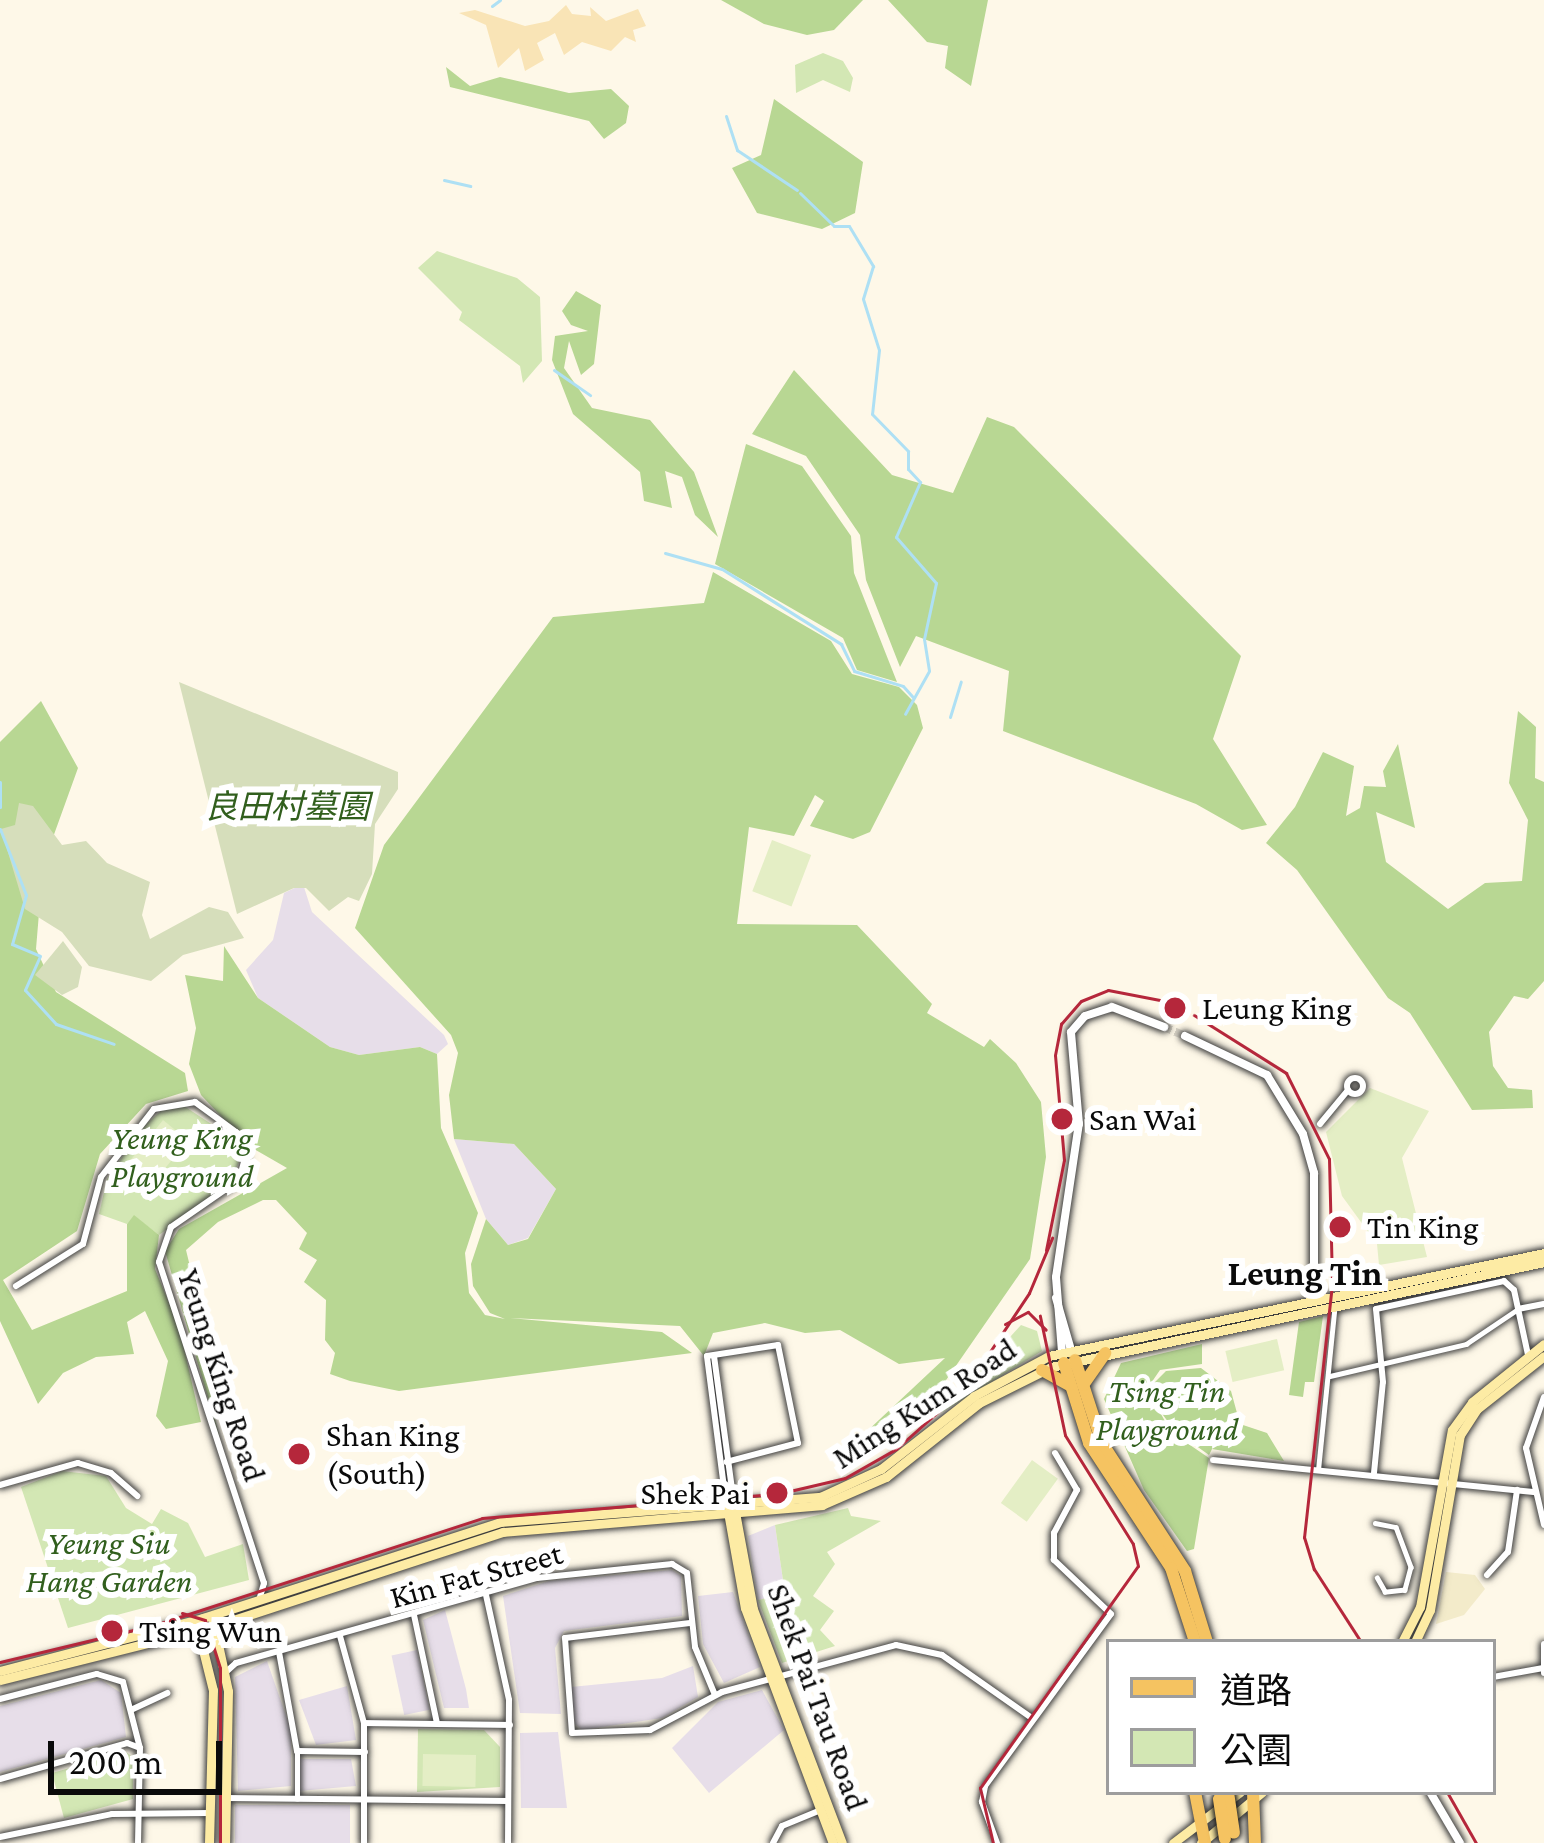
<!DOCTYPE html>
<meta charset="utf-8">
<style>
body{margin:0}
#map{position:relative;width:1544px;height:1843px;overflow:hidden;background:#fef8e8;font-family:"Crimson Pro","Noto Sans TC",serif}
div>[style]{position:absolute}
[style*='--x']{left:calc(var(--x)*1px);top:calc(var(--y)*1px);width:calc(var(--w)*1px);rotate:calc(var(--a)*1deg)}
.industrial>*{inset:0;background:#e7dee9;transform-origin:0 0}
.farmland>*{inset:0;background:#f3ebca}
.green>*{inset:0;background:#d3e7b4}
.forest>*{inset:0;background:#b8d793}
.sand>*{inset:0;background:#f9e4b6}
.cemetery>*{inset:0;background:#d6debb}
.pitch>*{inset:0;background:#e4eec5;transform-origin:0 0}
.stream>*{height:3px;margin:-1.5px;padding:0 1.5px;transform-origin:1.5px;border-radius:1.5px;background:#aee0f4}
.tertiary-tunnel>*{height:8px;margin-top:-4px;transform-origin:0;background:repeating-linear-gradient(90deg,#d9d4c7 0 8px,transparent 0 12px)}
.roads{filter:drop-shadow(0 0 3px #3d3d3d) drop-shadow(0 0 3px #3d3d3d)}
.pedestrian>*{height:4.5px;margin:-2.25px;padding:0 2.25px;transform-origin:2.25px;border-radius:2.25px;background:#fff}
.minor>*{height:6px;margin:-3px;padding:0 3px;transform-origin:3px;border-radius:3px;background:#fff}
.minor>.ring{margin:-3px;padding:0;box-sizing:content-box;background:none;border:6px solid #fff;border-radius:50%}
.tertiary>*{height:8px;margin:-4px;padding:0 4px;transform-origin:4px;border-radius:4px;background:#fff}
.secondary>*{height:9px;margin:-4.5px;padding:0 4.5px;transform-origin:4.5px;border-radius:4.5px;background:#fdeba4}
.primary>*{height:12px;margin:-6px;padding:0 6px;transform-origin:6px;border-radius:6px;background:#f5c361}
.tram>*{height:3px;margin:-1.5px;padding:0 1.5px;transform-origin:1.5px;border-radius:1.5px;background:#b5273b}
.bridges{filter:drop-shadow(0 0 3px #1b1b1b) drop-shadow(0 0 3px #1b1b1b)}
.primary-bridge>*{height:12px;margin:-6px;padding:0 6px;transform-origin:6px;border-radius:6px;background:#f5c361}
.dots>*{width:33px;height:33px;translate:-50% -50%;box-sizing:border-box;border:6px solid #fff;border-radius:50%}
span{translate:-50% -50%;white-space:nowrap;text-align:center;line-height:1.15;-webkit-text-stroke:12px #fff;paint-order:stroke}
.park-label{font-size:33px;color:#315f1d;font-style:italic}
.poi-label{font-size:33px;color:#0a0a0a}
.left{translate:0 -50%;text-align:left}
.right{translate:-100% -50%;text-align:right}
.street-label{font-size:33px;color:#0a0a0a}
.neighbourhood-label{font-size:36px;color:#0a0a0a;font-weight:700}
.legend{position:absolute;left:1106px;top:1639px;width:390px;height:156px;box-sizing:border-box;background:#fff;border:3px solid #9d9d9d;margin:0;padding:15px 21px;list-style:none;font-size:36px;color:#0a0a0a}
.legend li{display:flex;align-items:center;gap:24px;height:60px}
.legend b{width:60px;border:3px solid #9d9d9d}
.scale{position:absolute;left:48px;top:1741px;width:174px;height:54px;box-sizing:border-box;border:6px solid #0a0a0a;border-top:0;padding-left:15px;font-size:36px;line-height:42px;white-space:nowrap;color:#0a0a0a;-webkit-text-stroke:9px #fff;paint-order:stroke}
</style>
<div id="map">
<div class="industrial">
<div style="clip-path:polygon(303px 884px,312px 912px,444px 1035px,448px 1044px,437px 1054px,420px 1047px,359px 1055px,330px 1047px,258px 998px,246px 970px,273px 940px,284px 893px)"></div>
<div style="clip-path:polygon(454px 1139px,514px 1144px,556px 1189px,528px 1238px,508px 1245px,486px 1219px)"></div>
<div style="clip-path:polygon(775px 1525px,785px 1594px,758px 1600px,748px 1536px)"></div>
<div style="clip-path:polygon(672px 1570px,681px 1576px,682px 1616px,564px 1631px,555px 1648px,561px 1714px,520px 1713px,503px 1596px,549px 1581px)"></div>
<div style="clip-path:polygon(733px 1592px,760px 1667px,724px 1683px,703px 1644px,698px 1596px)"></div>
<div style="clip-path:polygon(445px 1610px,466px 1689px,469px 1708px,444px 1708px,423px 1620px)"></div>
<div style="left:417px;top:1650px;width:61px;height:26px;rotate:78deg"></div>
<div style="clip-path:polygon(267px 1661px,291px 1730px,291px 1786px,238px 1791px,235px 1677px)"></div>
<div style="clip-path:polygon(693px 1666px,698px 1697px,662px 1718px,582px 1730px,575px 1724px,571px 1687px,662px 1678px)"></div>
<div style="clip-path:polygon(101px 1680px,121px 1693px,126px 1737px,0 1772px,0 1706px)"></div>
<div style="clip-path:polygon(347px 1686px,356px 1740px,316px 1745px,299px 1700px)"></div>
<div style="clip-path:polygon(762px 1690px,784px 1730px,709px 1793px,672px 1748px,718px 1702px)"></div>
<div style="clip-path:polygon(558px 1732px,567px 1808px,521px 1808px,520px 1733px)"></div>
<div style="clip-path:polygon(299px 1759px,351px 1759px,356px 1786px,299px 1791px)"></div>
<div style="left:235px;top:1805px;width:115px;height:38px"></div>
</div>
<div class="farmland">
<div style="clip-path:polygon(1446px 1572px,1475px 1575px,1485px 1589px,1464px 1615px,1436px 1624px)"></div>
</div>
<div class="green">
<div style="clip-path:polygon(823px 53px,843px 61px,853px 78px,850px 92px,823px 80px,796px 93px,795px 65px)"></div>
<div style="clip-path:polygon(437px 251px,517px 278px,540px 297px,542px 361px,523px 383px,520px 366px,459px 320px,462px 312px,418px 268px)"></div>
<div style="clip-path:polygon(184px 1106px,234px 1139px,239px 1162px,230px 1183px,159px 1235px,134px 1216px,127px 1224px,99px 1214px,107px 1179px,142px 1128px,163px 1109px)"></div>
<div style="clip-path:polygon(1021px 1325px,1037px 1331px,1042px 1351px,941px 1413px)"></div>
<div style="clip-path:polygon(62px 1471px,106px 1476px,126px 1508px,152px 1524px,161px 1509px,188px 1523px,205px 1557px,243px 1544px,249px 1580px,68px 1628px,21px 1487px)"></div>
<div style="clip-path:polygon(848px 1508px,851px 1516px,881px 1521px,827px 1552px,835px 1564px,813px 1596px,834px 1611px,820px 1630px,835px 1646px,782px 1663px,758px 1600px,785px 1594px,775px 1525px)"></div>
<div style="clip-path:polygon(418px 1729px,484px 1730px,500px 1747px,500px 1787px,417px 1792px)"></div>
<div style="clip-path:polygon(126px 1752px,133px 1757px,133px 1799px,64px 1818px,52px 1773px)"></div>
</div>
<div class="forest">
<div style="clip-path:polygon(721px 0,863px 0,834px 30px,807px 35px,764px 24px)"></div>
<div style="clip-path:polygon(888px 0,988px 0,971px 86px,945px 68px,948px 46px,927px 42px)"></div>
<div style="clip-path:polygon(446px 67px,470px 86px,500px 77px,569px 93px,611px 89px,629px 106px,626px 123px,604px 139px,589px 121px,450px 87px)"></div>
<div style="clip-path:polygon(774px 99px,863px 162px,855px 213px,822px 229px,757px 213px,732px 168px,761px 155px)"></div>
<div style="clip-path:polygon(576px 291px,601px 305px,594px 364px,581px 375px,569px 341px,564px 368px,592px 408px,650px 420px,694px 472px,718px 537px,695px 515px,682px 477px,665px 471px,672px 508px,644px 501px,640px 472px,573px 414px,552px 360px,555px 336px,588px 331px,571px 325px,562px 311px)"></div>
<div style="clip-path:polygon(794px 370px,892px 475px,953px 493px,987px 417px,1014px 427px,1241px 656px,1213px 739px,1267px 825px,1242px 830px,1196px 804px,1003px 731px,1009px 671px,916px 636px,900px 667px,866px 580px,860px 535px,806px 456px,752px 434px)"></div>
<div style="clip-path:polygon(746px 444px,802px 466px,851px 536px,854px 573px,897px 682px,857px 670px,843px 638px,715px 564px)"></div>
<div style="clip-path:polygon(713px 572px,831px 641px,852px 674px,899px 687px,917px 705px,923px 728px,870px 832px,853px 839px,810px 826px,824px 801px,815px 795px,794px 836px,749px 827px,737px 924px,857px 925px,932px 1004px,927px 1013px,984px 1047px,990px 1039px,1016px 1063px,1041px 1102px,1046px 1157px,1030px 1259px,935px 1396px,930px 1391px,892px 1435px,852px 1459px,847px 1450px,945px 1358px,899px 1364px,840px 1330px,805px 1333px,765px 1323px,713px 1333px,704px 1356px,680px 1326px,510px 1318px,662px 1332px,692px 1353px,399px 1391px,350px 1381px,330px 1374px,335px 1353px,325px 1340px,326px 1300px,304px 1282px,317px 1260px,299px 1249px,307px 1233px,276px 1200px,263px 1200px,218px 1222px,186px 1250px,204px 1324px,199px 1332px,212px 1354px,211px 1402px,222px 1447px,165px 1251px,179px 1229px,287px 1168px,249px 1146px,201px 1095px,189px 1064px,196px 1028px,185px 975px,223px 981px,224px 946px,258px 998px,330px 1047px,359px 1055px,420px 1047px,437px 1054px,441px 1128px,478px 1213px,465px 1253px,469px 1293px,485px 1315px,505px 1319px,490px 1313px,473px 1286px,471px 1264px,486px 1219px,508px 1245px,528px 1239px,556px 1189px,514px 1144px,454px 1139px,449px 1095px,458px 1053px,451px 1035px,355px 928px,384px 845px,553px 617px,704px 603px)"></div>
<div style="clip-path:polygon(41px 701px,78px 768px,43px 865px,36px 949px,56px 992px,185px 1073px,188px 1091px,146px 1104px,100px 1154px,77px 1231px,3px 1280px,32px 1330px,127px 1291px,127px 1224px,134px 1215px,159px 1235px,155px 1269px,179px 1327px,201px 1422px,166px 1429px,156px 1416px,168px 1361px,145px 1311px,127px 1322px,134px 1354px,96px 1357px,63px 1373px,38px 1404px,0 1321px,0 742px)"></div>
<div style="clip-path:polygon(1518px 711px,1536px 727px,1535px 778px,1544px 782px,1544px 981px,1528px 999px,1514px 996px,1489px 1032px,1493px 1066px,1508px 1088px,1532px 1090px,1533px 1108px,1472px 1110px,1410px 1013px,1388px 998px,1297px 870px,1266px 843px,1295px 807px,1323px 752px,1354px 766px,1346px 816px,1360px 808px,1364px 786px,1386px 787px,1383px 771px,1398px 744px,1415px 828px,1376px 812px,1386px 862px,1448px 909px,1485px 883px,1522px 881px,1528px 820px,1509px 783px)"></div>
<div style="clip-path:polygon(1323px 1316px,1314px 1382px,1305px 1382px,1303px 1397px,1289px 1395px,1299px 1322px)"></div>
<div style="clip-path:polygon(1202px 1344px,1202px 1364px,1160px 1370px,1147px 1389px,1171px 1432px,1209px 1458px,1194px 1549px,1187px 1551px,1144px 1490px,1104px 1399px,1121px 1363px)"></div>
<div style="clip-path:polygon(1201px 1368px,1231px 1391px,1240px 1424px,1267px 1433px,1284px 1461px,1212px 1449px,1209px 1455px,1174px 1430px,1152px 1400px,1152px 1385px,1166px 1371px)"></div>
</div>
<div class="sand">
<div style="clip-path:polygon(566px 5px,572px 14px,591px 16px,590px 7px,606px 21px,638px 9px,646px 26px,633px 30px,636px 42px,625px 37px,611px 51px,582px 42px,564px 55px,555px 33px,537px 43px,544px 60px,525px 71px,519px 48px,498px 68px,486px 25px,459px 13px,475px 10px,525px 26px,549px 21px)"></div>
</div>
<div class="cemetery">
<div style="clip-path:polygon(179px 682px,398px 772px,398px 789px,375px 824px,372px 874px,359px 901px,348px 897px,329px 911px,306px 888px,294px 888px,237px 914px)"></div>
<div style="clip-path:polygon(19px 803px,33px 806px,62px 845px,86px 841px,107px 863px,150px 882px,142px 915px,150px 939px,209px 907px,228px 912px,244px 938px,183px 955px,151px 981px,89px 966px,62px 932px,25px 909px,1px 829px,15px 825px)"></div>
<div style="clip-path:polygon(63px 941px,82px 967px,78px 987px,62px 995px,35px 975px)"></div>
</div>
<div class="pitch">
<div style="left:772px;top:840px;width:42px;height:55px;rotate:21deg"></div>
<div style="clip-path:polygon(1370px 1088px,1429px 1111px,1402px 1158px,1427px 1257px,1379px 1265px,1377px 1244px,1342px 1196px,1326px 1132px)"></div>
<div style="left:163px;top:1120px;width:32px;height:53px;rotate:39deg"></div>
<div style="left:1277px;top:1339px;width:32px;height:53px;rotate:77deg"></div>
<div style="left:1032px;top:1460px;width:32px;height:53px;rotate:36deg"></div>
<div style="left:423px;top:1754px;width:53px;height:32px;rotate:1deg"></div>
</div>
<div class="stream">
<div style="--x:492;--y:6;--w:10;--a:-37"></div>
<div style="--x:726;--y:116;--w:36;--a:72"></div>
<div style="--x:737;--y:150;--w:72;--a:33.7"></div>
<div style="--x:444;--y:180;--w:27;--a:13"></div>
<div style="--x:800;--y:193;--w:47;--a:44.1"></div>
<div style="--x:834;--y:226;--w:15;--a:0"></div>
<div style="--x:849;--y:226;--w:47;--a:59"></div>
<div style="--x:873;--y:266;--w:34;--a:107"></div>
<div style="--x:863;--y:299;--w:53;--a:72.6"></div>
<div style="--x:879;--y:350;--w:64;--a:96.2"></div>
<div style="--x:872;--y:414;--w:52;--a:45.8"></div>
<div style="--x:908;--y:451;--w:18;--a:90"></div>
<div style="--x:908;--y:469;--w:18;--a:47"></div>
<div style="--x:920;--y:482;--w:60;--a:113.6"></div>
<div style="--x:896;--y:537;--w:61;--a:49"></div>
<div style="--x:936;--y:583;--w:57;--a:102.1"></div>
<div style="--x:924;--y:639;--w:32;--a:81"></div>
<div style="--x:929;--y:671;--w:49;--a:119.2"></div>
<div style="--x:554;--y:370;--w:44;--a:34.8"></div>
<div style="--x:665;--y:553;--w:59;--a:15.7"></div>
<div style="--x:722;--y:569;--w:141;--a:32.2"></div>
<div style="--x:841;--y:644;--w:30;--a:64"></div>
<div style="--x:854;--y:671;--w:51;--a:17"></div>
<div style="--x:903;--y:686;--w:15;--a:48"></div>
<div style="--x:950;--y:717;--w:37;--a:-73"></div>
<div style="--x:0;--y:782;--w:25;--a:90"></div>
<div style="--x:0;--y:829;--w:71;--a:68.5"></div>
<div style="--x:26;--y:895;--w:51;--a:105.9"></div>
<div style="--x:12;--y:944;--w:30;--a:23"></div>
<div style="--x:40;--y:956;--w:37;--a:114"></div>
<div style="--x:25;--y:990;--w:46;--a:47.6"></div>
<div style="--x:56;--y:1024;--w:61;--a:19"></div>
</div>
<div class="tertiary-tunnel">
<div style="--x:1164;--y:1027;--w:23;--a:23"></div>
</div>
<div class="roads">
<div class="pedestrian">
<div style="--x:1330;--y:1376;--w:140;--a:-13.2"></div>
<div style="--x:1466;--y:1344;--w:63;--a:-33.9"></div>
<div style="--x:1318;--y:1470;--w:159;--a:-84.2"></div>
<div style="--x:1375;--y:1523;--w:21;--a:11"></div>
<div style="--x:1396;--y:1527;--w:43;--a:69.4"></div>
<div style="--x:1411;--y:1567;--w:24;--a:105"></div>
<div style="--x:1405;--y:1590;--w:20;--a:174"></div>
<div style="--x:1385;--y:1592;--w:16;--a:-120"></div>
<div style="--x:297;--y:1799;--w:48;--a:-90"></div>
</div>
<div class="minor">
<div class="ring" style="left:1347px;top:1078px;width:10px;height:10px"></div>
<div style="--x:1320;--y:1124;--w:44;--a:-50.5"></div>
<div style="--x:16;--y:1286;--w:79;--a:-32.1"></div>
<div style="--x:83;--y:1244;--w:69;--a:-75"></div>
<div style="--x:101;--y:1177;--w:86;--a:-52.1"></div>
<div style="--x:154;--y:1109;--w:42;--a:-9.7"></div>
<div style="--x:195;--y:1102;--w:51;--a:36.2"></div>
<div style="--x:236;--y:1132;--w:28;--a:71"></div>
<div style="--x:245;--y:1158;--w:23;--a:105"></div>
<div style="--x:239;--y:1180;--w:83;--a:145.3"></div>
<div style="--x:171;--y:1227;--w:37;--a:109"></div>
<div style="--x:159;--y:1262;--w:338;--a:71.9"></div>
<div style="--x:264;--y:1583;--w:18;--a:106"></div>
<div style="--x:1518;--y:1309;--w:26;--a:-11"></div>
<div style="--x:714;--y:1356;--w:148;--a:82.3"></div>
<div style="--x:1544;--y:1397;--w:54;--a:109.4"></div>
<div style="--x:1526;--y:1448;--w:79;--a:76.8"></div>
<div style="--x:1213;--y:1460;--w:324;--a:5.7"></div>
<div style="--x:1374;--y:1473;--w:91;--a:-84.4"></div>
<div style="--x:1383;--y:1382;--w:73;--a:-95.5"></div>
<div style="--x:1376;--y:1309;--w:131;--a:-12.3"></div>
<div style="--x:1504;--y:1281;--w:13;--a:42"></div>
<div style="--x:1514;--y:1290;--w:66;--a:77.8"></div>
<div style="--x:0;--y:1485;--w:81;--a:-15.8"></div>
<div style="--x:78;--y:1463;--w:34;--a:17"></div>
<div style="--x:111;--y:1473;--w:35;--a:41"></div>
<div style="--x:726;--y:1503;--w:148;--a:-97.4"></div>
<div style="--x:707;--y:1356;--w:72;--a:-8.8"></div>
<div style="--x:778;--y:1345;--w:100;--a:78.5"></div>
<div style="--x:798;--y:1443;--w:74;--a:165.2"></div>
<div style="--x:1487;--y:1575;--w:31;--a:-48"></div>
<div style="--x:1508;--y:1552;--w:63;--a:-81.7"></div>
<div style="--x:486;--y:1595;--w:107;--a:77.6"></div>
<div style="--x:509;--y:1700;--w:143;--a:90.4"></div>
<div style="--x:414;--y:1615;--w:110;--a:78"></div>
<div style="--x:690;--y:1623;--w:126;--a:173.2"></div>
<div style="--x:565;--y:1638;--w:95;--a:85.8"></div>
<div style="--x:572;--y:1733;--w:78;--a:-2.2"></div>
<div style="--x:650;--y:1730;--w:81;--a:-27.8"></div>
<div style="--x:722;--y:1692;--w:180;--a:-15.1"></div>
<div style="--x:896;--y:1645;--w:47;--a:12.3"></div>
<div style="--x:942;--y:1655;--w:111;--a:35.1"></div>
<div style="--x:340;--y:1636;--w:90;--a:74.6"></div>
<div style="--x:364;--y:1723;--w:120;--a:90"></div>
<div style="--x:1544;--y:1644;--w:29;--a:90"></div>
<div style="--x:279;--y:1652;--w:101;--a:79.7"></div>
<div style="--x:297;--y:1751;--w:68;--a:0.8"></div>
<div style="--x:226;--y:1672;--w:13;--a:-42"></div>
<div style="--x:236;--y:1663;--w:313;--a:-15.8"></div>
<div style="--x:537;--y:1578;--w:136;--a:-5.9"></div>
<div style="--x:672;--y:1564;--w:17;--a:31"></div>
<div style="--x:687;--y:1573;--w:74;--a:83.8"></div>
<div style="--x:695;--y:1647;--w:52;--a:67.4"></div>
<div style="--x:1493;--y:1677;--w:51;--a:-10.2"></div>
<div style="--x:0;--y:1699;--w:100;--a:-14.5"></div>
<div style="--x:97;--y:1674;--w:27;--a:17"></div>
<div style="--x:123;--y:1682;--w:68;--a:75.6"></div>
<div style="--x:140;--y:1748;--w:95;--a:91.2"></div>
<div style="--x:133;--y:1709;--w:38;--a:-25"></div>
<div style="--x:364;--y:1723;--w:146;--a:0.8"></div>
<div style="--x:0;--y:1779;--w:132;--a:-15.8"></div>
<div style="--x:127;--y:1743;--w:14;--a:21"></div>
<div style="--x:226;--y:1798;--w:282;--a:0.6"></div>
<div style="--x:0;--y:1837;--w:114;--a:-11.6"></div>
<div style="--x:112;--y:1814;--w:97;--a:-0.6"></div>
<div style="--x:773;--y:1843;--w:19;--a:-62"></div>
<div style="--x:782;--y:1826;--w:42;--a:-22.3"></div>
<div style="--x:997;--y:1843;--w:44;--a:-110.1"></div>
<div style="--x:982;--y:1802;--w:16;--a:-79"></div>
<div style="--x:985;--y:1786;--w:213;--a:-53.8"></div>
<div style="--x:1111;--y:1614;--w:79;--a:-136.5"></div>
<div style="--x:1054;--y:1560;--w:27;--a:-90"></div>
<div style="--x:1054;--y:1533;--w:49;--a:-61.9"></div>
<div style="--x:1077;--y:1490;--w:43;--a:-120.7"></div>
</div>
<div class="tertiary">
<div style="--x:1185;--y:1036;--w:91;--a:25.4"></div>
<div style="--x:1267;--y:1075;--w:69;--a:58.6"></div>
<div style="--x:1303;--y:1134;--w:41;--a:74.2"></div>
<div style="--x:1314;--y:1173;--w:128;--a:90"></div>
<div style="--x:1056;--y:1298;--w:54;--a:73.9"></div>
<div style="--x:1062;--y:1352;--w:75;--a:-94.6"></div>
<div style="--x:1056;--y:1277;--w:155;--a:-81.5"></div>
<div style="--x:1079;--y:1124;--w:92;--a:-95"></div>
<div style="--x:1071;--y:1032;--w:21;--a:-49"></div>
<div style="--x:1085;--y:1016;--w:28;--a:-18"></div>
<div style="--x:1112;--y:1007;--w:56;--a:21"></div>
<div style="--x:1430;--y:1792;--w:59;--a:59.5"></div>
</div>
<div class="secondary">
<div style="--x:728;--y:1512;--w:97;--a:80"></div>
<div style="--x:745;--y:1608;--w:251;--a:69.5"></div>
<div style="--x:735;--y:1512;--w:99;--a:79.5"></div>
<div style="--x:753;--y:1609;--w:250;--a:69.2"></div>
<div style="--x:213;--y:1621;--w:72;--a:77.9"></div>
<div style="--x:228;--y:1691;--w:152;--a:91.1"></div>
<div style="--x:197;--y:1626;--w:66;--a:76"></div>
<div style="--x:213;--y:1690;--w:153;--a:91.5"></div>
<div style="--x:1402;--y:1642;--w:39;--a:-63"></div>
<div style="--x:1420;--y:1607;--w:180;--a:-79.8"></div>
<div style="--x:1452;--y:1430;--w:34;--a:-54"></div>
<div style="--x:1472;--y:1402;--w:92;--a:-38.9"></div>
<div style="--x:1415;--y:1642;--w:35;--a:-65"></div>
<div style="--x:1430;--y:1610;--w:178;--a:-80.3"></div>
<div style="--x:1460;--y:1435;--w:31;--a:-57"></div>
<div style="--x:1477;--y:1409;--w:85;--a:-38.3"></div>
<div style="--x:0;--y:1671;--w:210;--a:-14.6"></div>
<div style="--x:203;--y:1618;--w:313;--a:-17.9"></div>
<div style="--x:501;--y:1522;--w:320;--a:-4.5"></div>
<div style="--x:820;--y:1497;--w:67;--a:-24.7"></div>
<div style="--x:881;--y:1469;--w:118;--a:-38.1"></div>
<div style="--x:974;--y:1396;--w:85;--a:-28.1"></div>
<div style="--x:1049;--y:1356;--w:506;--a:-11.75"></div>
<div style="--x:0;--y:1680;--w:222;--a:-14.1"></div>
<div style="--x:215;--y:1626;--w:303;--a:-18.1"></div>
<div style="--x:503;--y:1532;--w:320;--a:-4.8"></div>
<div style="--x:822;--y:1505;--w:70;--a:-23.6"></div>
<div style="--x:886;--y:1477;--w:119;--a:-38.5"></div>
<div style="--x:979;--y:1403;--w:80;--a:-26.6"></div>
<div style="--x:1051;--y:1367;--w:504;--a:-12.02"></div>
<div style="--x:1173;--y:1843;--w:84;--a:-37.3"></div>
<div style="--x:1201;--y:1843;--w:80;--a:-39.9"></div>
</div>
<div class="primary">
<div style="--x:1075;--y:1360;--w:87;--a:72"></div>
<div style="--x:1102;--y:1443;--w:153;--a:57"></div>
<div style="--x:1185;--y:1571;--w:74;--a:72.8"></div>
<div style="--x:1064;--y:1363;--w:84;--a:72.6"></div>
<div style="--x:1089;--y:1443;--w:149;--a:56.7"></div>
<div style="--x:1171;--y:1568;--w:78;--a:72"></div>
<div style="--x:1042;--y:1370;--w:31;--a:29"></div>
<div style="--x:1083;--y:1385;--w:39;--a:-55"></div>
<div style="--x:1195;--y:1792;--w:52;--a:78.9"></div>
<div style="--x:1253;--y:1792;--w:51;--a:87.8"></div>
</div>
</div>
<div class="tram">
<div style="--x:1194;--y:1015;--w:109;--a:32.2"></div>
<div style="--x:1286;--y:1073;--w:96;--a:63.4"></div>
<div style="--x:1329;--y:1159;--w:125;--a:88.6"></div>
<div style="--x:1332;--y:1284;--w:255;--a:96.3"></div>
<div style="--x:1304;--y:1537;--w:34;--a:73"></div>
<div style="--x:1314;--y:1569;--w:87;--a:57.2"></div>
<div style="--x:1046;--y:1250;--w:92;--a:-78.7"></div>
<div style="--x:1064;--y:1160;--w:105;--a:-94.9"></div>
<div style="--x:1055;--y:1055;--w:32;--a:-79"></div>
<div style="--x:1061;--y:1024;--w:30;--a:-49"></div>
<div style="--x:1081;--y:1001;--w:29;--a:-22"></div>
<div style="--x:1108;--y:990;--w:58;--a:10.9"></div>
<div style="--x:1005;--y:1324;--w:26;--a:-28"></div>
<div style="--x:1028;--y:1312;--w:25;--a:45"></div>
<div style="--x:182;--y:1613;--w:24;--a:17"></div>
<div style="--x:205;--y:1620;--w:50;--a:72.6"></div>
<div style="--x:220;--y:1668;--w:175;--a:90"></div>
<div style="--x:0;--y:1662;--w:163;--a:-13.5"></div>
<div style="--x:158;--y:1624;--w:341;--a:-18.1"></div>
<div style="--x:482;--y:1518;--w:296;--a:-4.7"></div>
<div style="--x:777;--y:1494;--w:70;--a:-13.2"></div>
<div style="--x:845;--y:1478;--w:59;--a:-29.6"></div>
<div style="--x:896;--y:1449;--w:95;--a:-41.6"></div>
<div style="--x:967;--y:1386;--w:112;--a:-56.3"></div>
<div style="--x:1029;--y:1293;--w:60;--a:-67.3"></div>
<div style="--x:1447;--y:1792;--w:59;--a:60.4"></div>
<div style="--x:993;--y:1843;--w:57;--a:-103.3"></div>
<div style="--x:980;--y:1788;--w:272;--a:-54.6"></div>
<div style="--x:1138;--y:1566;--w:23;--a:-103"></div>
<div style="--x:1133;--y:1544;--w:128;--a:-122"></div>
<div style="--x:1065;--y:1435;--w:122;--a:-101.9"></div>
</div>
<div class="bridges">
<div class="primary-bridge">
<div style="--x:1228;--y:1792;--w:41;--a:81.7"></div>
<div style="--x:1219;--y:1799;--w:40;--a:81.5"></div>
</div>
</div>
<div class="dots">
<div style="left:1175px;top:1008px;background:#b5273b"></div>
<div style="left:1062px;top:1119px;background:#b5273b"></div>
<div style="left:1340px;top:1227px;background:#b5273b"></div>
<div style="left:299px;top:1454px;background:#b5273b"></div>
<div style="left:777px;top:1493px;background:#b5273b"></div>
<div style="left:112px;top:1631px;background:#b5273b"></div>
</div>
<div class="park-label">
<span style="left:287px;top:807px">良田村墓園</span>
<span style="left:182px;top:1157px">Yeung King<br>Playground</span>
<span style="left:1167px;top:1410px">Tsing Tin<br>Playground</span>
<span style="left:109px;top:1562px">Yeung Siu<br>Hang Garden</span>
</div>
<div class="poi-label">
<span class="left" style="left:1202px;top:1008px">Leung King</span>
<span class="left" style="left:1089px;top:1119px">San Wai</span>
<span class="left" style="left:1367px;top:1227px">Tin King</span>
<span class="left" style="left:326px;top:1454px">Shan King<br>(South)</span>
<span class="right" style="left:750px;top:1493px">Shek Pai</span>
<span class="left" style="left:139px;top:1631px">Tsing Wun</span>
</div>
<div class="street-label">
<span style="left:222px;top:1375px;rotate:72deg">Yeung King Road</span>
<span style="left:924px;top:1403px;rotate:-33deg">Ming Kum Road</span>
<span style="left:476px;top:1575px;rotate:-15deg">Kin Fat Street</span>
<span style="left:818px;top:1697px;rotate:70deg">Shek Pai Tau Road</span>
</div>
<div class="neighbourhood-label">
<span style="left:1305px;top:1274px">Leung Tin</span>
</div>
<ul class="legend">
<li><b style="height:15px;background:#f5c361"></b>道路</li>
<li><b style="height:33px;background:#d3e7b4"></b>公園</li>
</ul>
<div class="scale">200 m</div>
</div>
